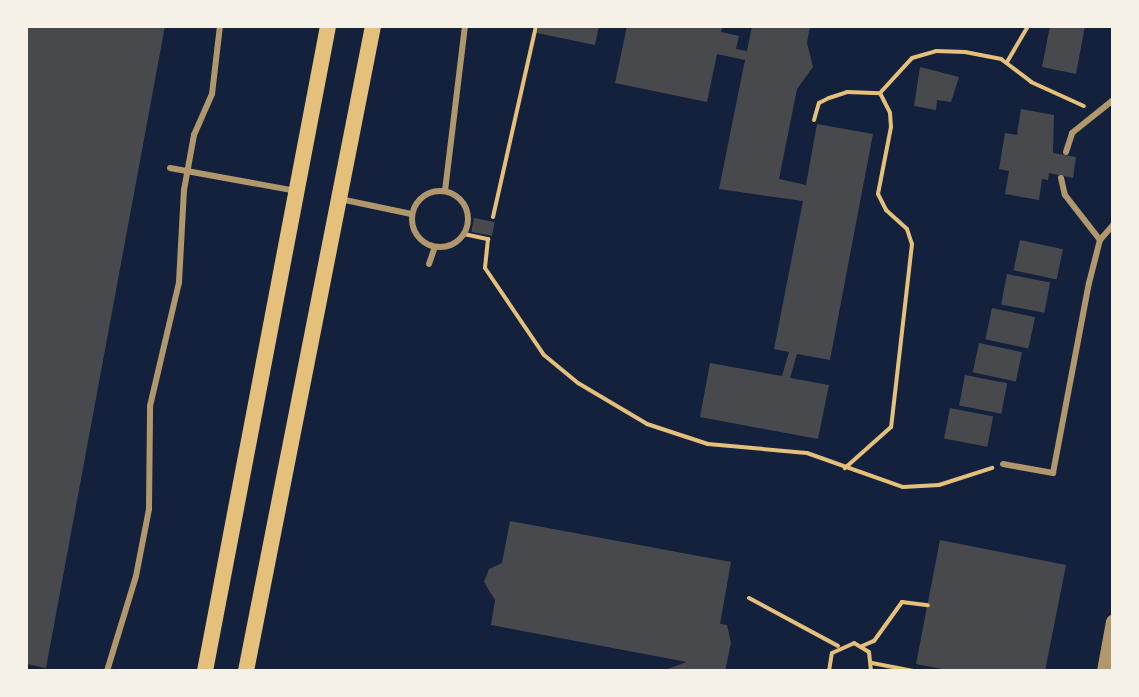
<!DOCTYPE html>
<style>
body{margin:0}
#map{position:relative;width:1139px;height:697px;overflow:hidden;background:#14213d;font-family:Raleway,sans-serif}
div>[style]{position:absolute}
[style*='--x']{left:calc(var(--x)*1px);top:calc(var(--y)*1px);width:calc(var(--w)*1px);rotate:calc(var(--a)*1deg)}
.building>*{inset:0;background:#48494c;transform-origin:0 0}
.path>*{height:4px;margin:-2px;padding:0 2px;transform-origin:2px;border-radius:2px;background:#e5c07b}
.service>*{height:6px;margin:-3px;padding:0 3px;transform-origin:3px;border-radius:3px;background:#b1986c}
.service>.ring{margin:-3px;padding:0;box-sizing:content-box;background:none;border:6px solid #b1986c;border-radius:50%}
.tertiary>*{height:14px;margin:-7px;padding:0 7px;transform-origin:7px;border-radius:7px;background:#b1986c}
.secondary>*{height:16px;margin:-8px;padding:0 8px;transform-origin:8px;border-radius:8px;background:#e5c07b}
span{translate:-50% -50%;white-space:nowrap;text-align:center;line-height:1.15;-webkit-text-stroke:8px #f6f1e7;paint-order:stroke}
.frame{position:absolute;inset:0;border:28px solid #f6f1e7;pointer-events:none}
</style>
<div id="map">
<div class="building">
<div style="clip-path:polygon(26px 26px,165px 26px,46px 668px,26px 664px)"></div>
<div style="clip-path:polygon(539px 26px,599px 26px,595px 45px,537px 33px)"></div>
<div style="clip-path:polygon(627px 26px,723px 26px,721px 32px,739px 36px,736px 49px,747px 51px,752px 26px,810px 26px,807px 43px,813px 67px,797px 89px,779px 179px,806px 185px,817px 124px,873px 134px,830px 360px,797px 354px,790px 378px,829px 385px,818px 439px,700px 417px,710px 363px,782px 376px,789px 352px,774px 349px,803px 201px,719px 189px,745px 60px,717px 54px,707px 102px,615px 83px)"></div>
<div style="clip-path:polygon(1050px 26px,1085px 26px,1076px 74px,1042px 67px)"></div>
<div style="clip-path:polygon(920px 67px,959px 77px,951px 102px,937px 100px,936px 110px,914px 106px)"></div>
<div style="clip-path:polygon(1021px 109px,1054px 115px,1053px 153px,1076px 157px,1073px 178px,1049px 173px,1048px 180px,1042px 179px,1039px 200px,1005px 194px,1009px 171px,999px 169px,1005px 133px,1017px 135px)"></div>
<div style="left:474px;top:218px;width:21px;height:14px;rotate:11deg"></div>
<div style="left:1020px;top:240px;width:44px;height:31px;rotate:12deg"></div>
<div style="left:1007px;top:274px;width:44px;height:31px;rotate:11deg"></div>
<div style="left:992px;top:308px;width:44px;height:32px;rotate:12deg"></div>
<div style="left:979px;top:343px;width:44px;height:30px;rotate:12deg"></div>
<div style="left:965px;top:375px;width:43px;height:31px;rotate:11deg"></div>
<div style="left:950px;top:408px;width:44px;height:31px;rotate:11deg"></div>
<div style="clip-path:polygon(510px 521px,731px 562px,720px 624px,727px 625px,731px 643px,725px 671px,662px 671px,687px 662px,491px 625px,495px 600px,484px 582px,489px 569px,502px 563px)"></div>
<div style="clip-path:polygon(940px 540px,1066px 565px,1045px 671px,953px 671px,916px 664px)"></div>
</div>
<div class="path">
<div style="--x:1007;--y:62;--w:42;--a:-59.7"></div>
<div style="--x:880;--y:93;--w:47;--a:-47.6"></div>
<div style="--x:912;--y:58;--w:25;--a:-16"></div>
<div style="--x:936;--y:51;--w:29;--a:2"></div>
<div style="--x:965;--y:52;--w:37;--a:11"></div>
<div style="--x:1001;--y:59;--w:38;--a:37"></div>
<div style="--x:1031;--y:82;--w:58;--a:24.4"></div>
<div style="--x:814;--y:120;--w:18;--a:-74"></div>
<div style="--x:819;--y:103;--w:11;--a:-27"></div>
<div style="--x:829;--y:98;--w:19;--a:-18"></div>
<div style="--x:847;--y:92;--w:33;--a:2"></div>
<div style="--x:880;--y:93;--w:22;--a:63"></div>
<div style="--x:890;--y:113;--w:14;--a:86"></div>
<div style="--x:891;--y:127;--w:68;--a:101"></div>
<div style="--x:878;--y:194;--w:18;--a:63"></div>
<div style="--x:886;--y:210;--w:28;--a:42"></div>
<div style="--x:907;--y:229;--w:16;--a:72"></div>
<div style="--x:912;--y:244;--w:184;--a:96.5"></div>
<div style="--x:891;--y:427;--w:62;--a:138.3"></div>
<div style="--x:493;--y:217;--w:196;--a:-77.3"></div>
<div style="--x:464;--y:234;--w:25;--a:12"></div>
<div style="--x:488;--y:239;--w:29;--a:96"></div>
<div style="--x:485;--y:268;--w:105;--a:55.9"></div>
<div style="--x:544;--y:355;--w:44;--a:39.5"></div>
<div style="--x:578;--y:383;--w:80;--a:30.7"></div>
<div style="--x:647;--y:424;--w:64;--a:18.2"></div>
<div style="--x:708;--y:444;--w:99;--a:5.2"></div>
<div style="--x:807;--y:453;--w:102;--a:19.5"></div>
<div style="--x:903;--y:487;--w:36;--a:-3"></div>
<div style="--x:939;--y:485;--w:56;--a:-17.8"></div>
<div style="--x:749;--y:598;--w:101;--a:28.3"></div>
<div style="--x:862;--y:646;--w:13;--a:-23"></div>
<div style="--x:874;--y:641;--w:48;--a:-54.3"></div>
<div style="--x:902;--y:602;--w:26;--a:7"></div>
<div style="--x:872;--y:663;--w:42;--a:11"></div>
<div style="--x:829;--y:671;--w:18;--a:-81"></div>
<div style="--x:832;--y:653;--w:24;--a:-24"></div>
<div style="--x:854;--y:643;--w:17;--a:31"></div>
<div style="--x:869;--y:652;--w:19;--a:84"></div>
</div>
<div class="service">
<div style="--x:1066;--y:152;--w:20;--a:-72"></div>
<div style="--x:1072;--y:133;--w:53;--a:-38.8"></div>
<div style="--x:170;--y:168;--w:128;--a:10.3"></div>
<div style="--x:1061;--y:178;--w:17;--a:77"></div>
<div style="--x:1065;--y:195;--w:57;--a:52.1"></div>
<div class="ring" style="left:412px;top:191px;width:50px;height:50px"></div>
<div style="--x:445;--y:191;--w:166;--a:-83.1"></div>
<div style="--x:340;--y:199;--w:73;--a:11.9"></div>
<div style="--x:429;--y:264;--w:18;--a:-71"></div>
<div style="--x:1003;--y:464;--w:51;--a:10.2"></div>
<div style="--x:1053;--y:473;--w:193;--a:-79.3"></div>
<div style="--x:1089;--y:283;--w:44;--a:-75.7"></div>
<div style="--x:1100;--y:240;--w:20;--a:-49"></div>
<div style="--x:107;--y:671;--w:99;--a:-73"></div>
<div style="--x:136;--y:576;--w:68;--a:-79"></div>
<div style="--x:149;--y:509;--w:103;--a:-89.4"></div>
<div style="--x:150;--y:406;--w:127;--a:-76.8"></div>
<div style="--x:179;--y:282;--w:92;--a:-86.9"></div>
<div style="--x:184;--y:190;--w:56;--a:-79.7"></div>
<div style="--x:194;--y:135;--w:45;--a:-66.3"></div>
<div style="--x:212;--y:94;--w:68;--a:-83.3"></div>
</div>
<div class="tertiary">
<div style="--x:1104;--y:671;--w:50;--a:-79.6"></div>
</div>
<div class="secondary">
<div style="--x:205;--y:671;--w:657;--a:-79.2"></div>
<div style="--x:246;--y:671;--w:657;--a:-78.86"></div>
</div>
<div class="frame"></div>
</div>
